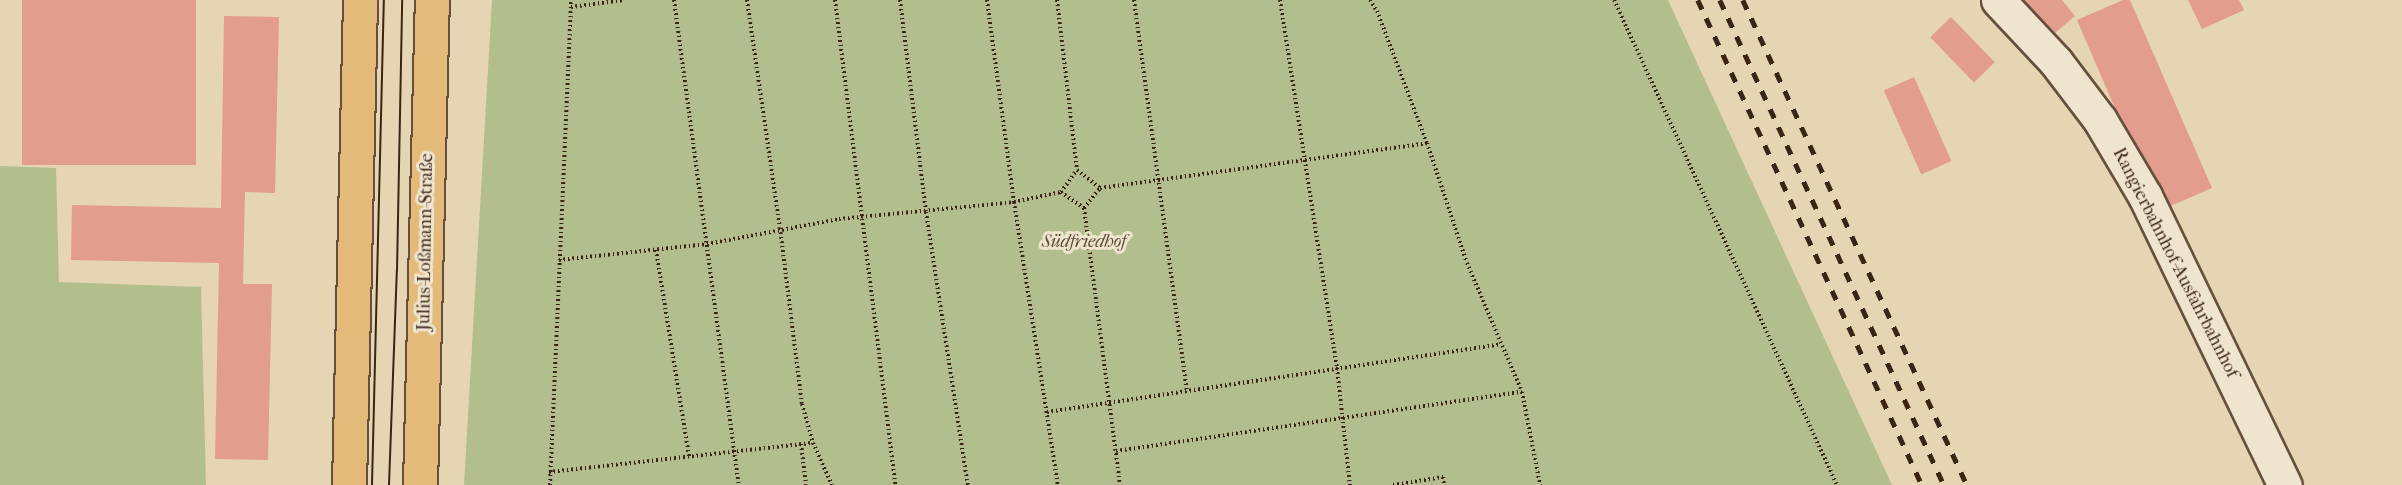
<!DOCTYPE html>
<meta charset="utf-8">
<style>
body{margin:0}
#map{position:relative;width:2402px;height:485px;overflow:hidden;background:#e6d5b3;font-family:"IM FELL French Canon",serif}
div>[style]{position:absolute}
.green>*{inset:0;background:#b3be8e}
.building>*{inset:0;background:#e29d8c;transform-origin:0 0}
.path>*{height:4px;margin-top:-2px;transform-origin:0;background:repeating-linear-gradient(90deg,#3b2316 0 1.5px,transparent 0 4.5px)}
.roads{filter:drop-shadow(2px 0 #66503d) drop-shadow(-2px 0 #66503d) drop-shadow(0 2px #66503d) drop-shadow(0 -2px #66503d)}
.minor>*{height:33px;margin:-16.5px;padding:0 16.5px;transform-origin:16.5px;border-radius:16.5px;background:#efe4ce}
.major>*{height:33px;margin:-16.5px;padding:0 16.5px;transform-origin:16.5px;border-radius:16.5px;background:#e3ba7a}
.tram>*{height:1.5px;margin:-0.75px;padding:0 0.75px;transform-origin:0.75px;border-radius:0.75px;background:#3b2316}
.rail>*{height:4.5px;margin-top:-2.25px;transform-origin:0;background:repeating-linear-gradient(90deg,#3b2316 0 10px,transparent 0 20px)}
span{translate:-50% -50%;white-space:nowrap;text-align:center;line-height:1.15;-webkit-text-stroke:6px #efe4ce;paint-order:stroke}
.street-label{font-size:18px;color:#3b2316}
.park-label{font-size:18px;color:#594a34;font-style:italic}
</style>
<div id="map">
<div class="green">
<i style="clip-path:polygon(492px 0,1668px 0,1892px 485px,464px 485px)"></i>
<i style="clip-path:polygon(0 166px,56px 168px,59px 282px,201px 287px,206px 485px,0 485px)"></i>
</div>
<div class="building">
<i style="left:22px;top:0;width:174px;height:165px"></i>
<i style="clip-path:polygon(2024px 0,2062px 0,2075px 16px,2055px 33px)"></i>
<i style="clip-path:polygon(2123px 0,2130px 0,2212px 188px,2159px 211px,2077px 20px)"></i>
<i style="clip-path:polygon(2188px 0,2239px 0,2244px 10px,2202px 29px)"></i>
<i style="clip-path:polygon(224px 16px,279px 17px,275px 193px,245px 192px,243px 284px,272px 284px,268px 460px,215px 459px,219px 263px,71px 260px,72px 205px,221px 208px)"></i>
<i style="left:1951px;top:17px;width:63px;height:29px;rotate:46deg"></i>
<i style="left:1914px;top:77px;width:92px;height:33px;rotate:66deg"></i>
</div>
<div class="path">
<i style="left:674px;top:0;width:489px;rotate:82.4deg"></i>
<i style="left:747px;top:0;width:230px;rotate:81.8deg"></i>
<i style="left:780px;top:228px;width:177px;rotate:82.9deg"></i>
<i style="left:802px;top:404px;width:41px;rotate:74.2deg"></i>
<i style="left:813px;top:443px;width:46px;rotate:65.7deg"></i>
<i style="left:835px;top:0;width:489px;rotate:82.9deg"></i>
<i style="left:900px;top:0;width:214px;rotate:83deg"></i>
<i style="left:926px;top:212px;width:276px;rotate:81.3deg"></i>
<i style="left:987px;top:0;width:204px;rotate:82.4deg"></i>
<i style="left:1014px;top:202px;width:286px;rotate:81.2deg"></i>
<i style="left:1057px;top:0;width:171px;rotate:83.3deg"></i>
<i style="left:1134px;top:0;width:395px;rotate:82.3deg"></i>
<i style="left:1280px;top:0;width:372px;rotate:81.2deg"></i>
<i style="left:1337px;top:368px;width:118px;rotate:83.7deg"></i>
<i style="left:1370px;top:0;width:13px;rotate:58deg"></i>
<i style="left:1377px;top:11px;width:141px;rotate:69.3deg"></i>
<i style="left:1427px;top:143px;width:126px;rotate:71.6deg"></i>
<i style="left:1467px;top:263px;width:140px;rotate:66.9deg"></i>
<i style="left:1522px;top:392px;width:95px;rotate:79deg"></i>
<i style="left:1614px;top:0;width:534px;rotate:65.31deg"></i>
<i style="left:571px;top:7px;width:53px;rotate:-7.5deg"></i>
<i style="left:1061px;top:192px;width:27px;rotate:-54deg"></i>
<i style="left:1077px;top:170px;width:29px;rotate:38deg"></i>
<i style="left:1100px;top:188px;width:330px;rotate:-7.8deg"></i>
<i style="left:1084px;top:208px;width:279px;rotate:82.6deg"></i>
<i style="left:656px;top:250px;width:209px;rotate:80.9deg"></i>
<i style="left:559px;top:260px;width:149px;rotate:-6.2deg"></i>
<i style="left:707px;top:244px;width:134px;rotate:-10.7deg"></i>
<i style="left:839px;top:219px;width:176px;rotate:-5.5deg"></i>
<i style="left:1014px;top:202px;width:48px;rotate:-12deg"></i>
<i style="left:1061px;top:192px;width:28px;rotate:35deg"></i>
<i style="left:1084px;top:208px;width:26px;rotate:-51deg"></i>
<i style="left:1047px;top:412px;width:459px;rotate:-8.5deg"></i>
<i style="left:801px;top:444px;width:41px;rotate:83deg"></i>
<i style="left:1116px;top:451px;width:410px;rotate:-8.3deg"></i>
<i style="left:549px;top:472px;width:266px;rotate:-6.3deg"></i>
<i style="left:550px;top:485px;width:485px;rotate:-87.5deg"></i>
<i style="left:1393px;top:485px;width:51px;rotate:-9.1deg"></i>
<i style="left:1443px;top:477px;width:8px;rotate:83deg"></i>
</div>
<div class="roads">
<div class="minor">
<i style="left:1998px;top:0;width:85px;rotate:46.9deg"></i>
<i style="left:2056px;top:62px;width:73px;rotate:52.8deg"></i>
<i style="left:2100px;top:120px;width:88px;rotate:59.4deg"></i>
<i style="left:2145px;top:196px;width:321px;rotate:64.2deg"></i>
</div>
<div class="major">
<i style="left:349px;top:485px;width:485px;rotate:-88.7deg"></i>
<i style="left:420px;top:485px;width:485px;rotate:-88.6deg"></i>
</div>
</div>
<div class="tram">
<i style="left:372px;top:485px;width:485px;rotate:-88.6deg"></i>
<i style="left:389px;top:485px;width:214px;rotate:-87.9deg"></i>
<i style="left:397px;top:271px;width:271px;rotate:-88.9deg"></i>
</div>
<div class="rail">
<i style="left:1698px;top:0;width:534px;rotate:65.21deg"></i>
<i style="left:1720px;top:0;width:534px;rotate:65.21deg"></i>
<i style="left:1743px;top:0;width:534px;rotate:65.21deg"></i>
</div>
<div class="street-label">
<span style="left:426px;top:242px;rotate:-89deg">Julius-Loßmann-Straße</span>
<span style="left:2175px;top:263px;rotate:63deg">Rangierbahnhof-Ausfahrbahnhof</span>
</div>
<div class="park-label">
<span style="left:1084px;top:242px">Südfriedhof</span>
</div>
</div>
